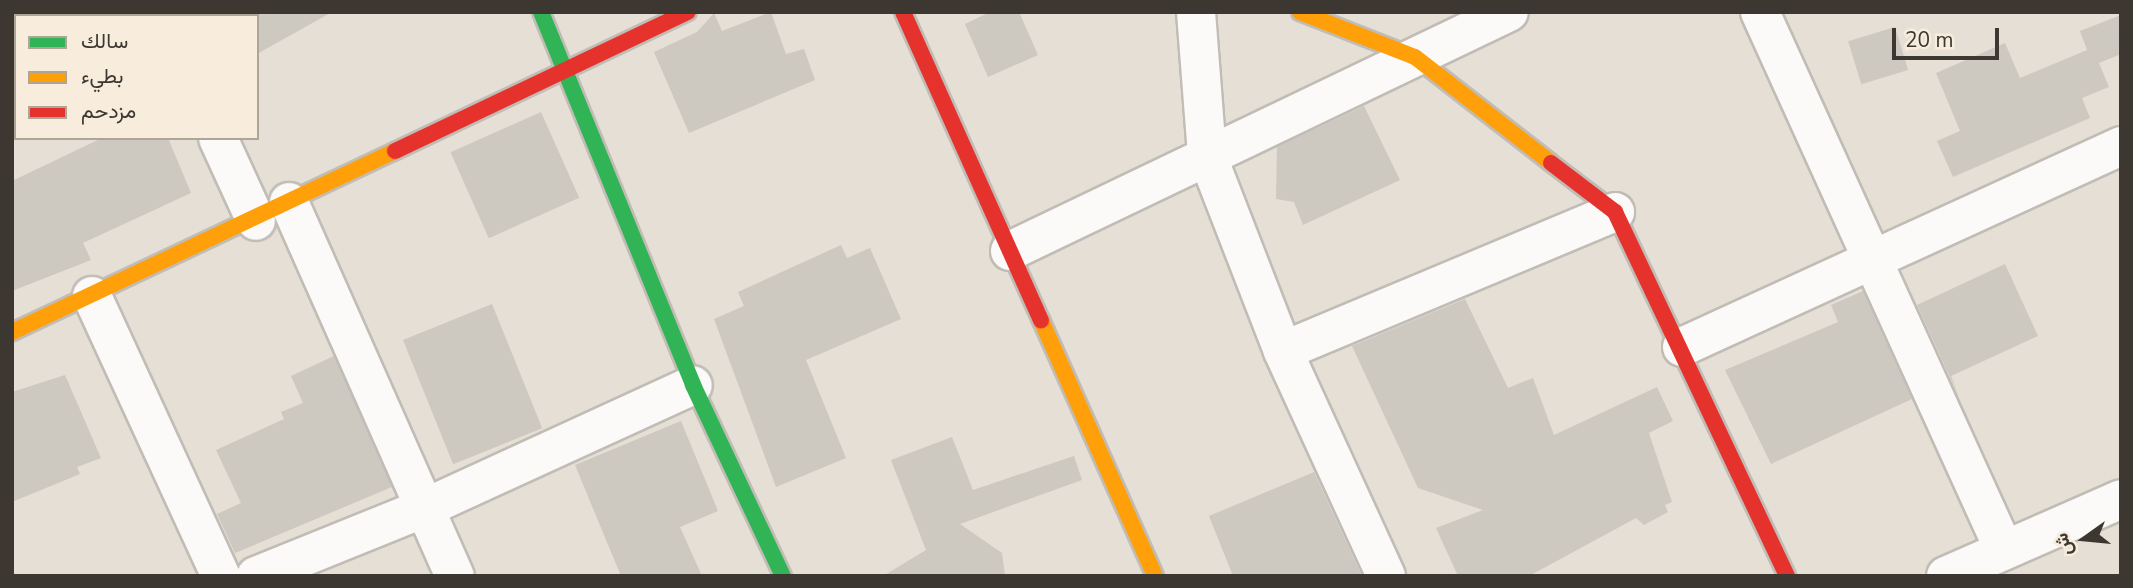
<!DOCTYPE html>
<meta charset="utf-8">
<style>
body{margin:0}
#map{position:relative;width:2133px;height:588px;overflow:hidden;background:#e5dfd5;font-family:"Nunito Sans",Vazirmatn,sans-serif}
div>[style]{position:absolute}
.building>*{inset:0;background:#cdc8c0;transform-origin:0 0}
.roads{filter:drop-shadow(2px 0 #c1bcb5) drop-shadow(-2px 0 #c1bcb5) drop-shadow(0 2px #c1bcb5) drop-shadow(0 -2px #c1bcb5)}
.street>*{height:38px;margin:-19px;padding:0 19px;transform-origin:19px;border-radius:19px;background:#fbfaf9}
.fast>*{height:16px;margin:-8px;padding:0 8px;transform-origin:8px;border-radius:8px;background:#30b455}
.slow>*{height:16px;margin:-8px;padding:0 8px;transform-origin:8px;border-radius:8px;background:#ff9f0a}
.jam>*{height:16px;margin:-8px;padding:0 8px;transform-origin:8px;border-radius:8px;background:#e5322d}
span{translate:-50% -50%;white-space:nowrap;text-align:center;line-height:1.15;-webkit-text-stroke:5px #f8eddc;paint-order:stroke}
.frame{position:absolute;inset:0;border:14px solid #3c3831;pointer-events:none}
.legend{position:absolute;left:14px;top:14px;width:245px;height:126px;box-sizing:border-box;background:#f8eddc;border:2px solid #ada598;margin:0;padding:9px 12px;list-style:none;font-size:21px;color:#3c3831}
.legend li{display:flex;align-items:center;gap:14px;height:35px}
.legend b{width:35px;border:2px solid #ada598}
.north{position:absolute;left:2049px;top:504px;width:70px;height:70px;-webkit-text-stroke:5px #f8eddc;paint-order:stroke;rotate:255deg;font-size:19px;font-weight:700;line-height:28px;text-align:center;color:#3c3831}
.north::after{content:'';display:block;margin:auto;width:24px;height:32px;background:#3c3831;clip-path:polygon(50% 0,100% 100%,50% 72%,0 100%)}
.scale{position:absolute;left:1892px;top:28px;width:107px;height:32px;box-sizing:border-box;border:4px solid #3c3831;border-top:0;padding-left:9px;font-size:21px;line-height:24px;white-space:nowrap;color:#3c3831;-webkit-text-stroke:5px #f8eddc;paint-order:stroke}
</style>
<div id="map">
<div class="building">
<i style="clip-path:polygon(257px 12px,332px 12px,257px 54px)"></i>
<i style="clip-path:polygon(771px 12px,786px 54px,804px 49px,815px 80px,689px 133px,654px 52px,697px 32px,714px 13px,722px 31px)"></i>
<i style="clip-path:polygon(990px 12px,1019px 12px,1038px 55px,988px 77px,965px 24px)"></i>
<i style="clip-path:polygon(2121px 15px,2121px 54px,2099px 63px,2109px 87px,2082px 98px,2090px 118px,1953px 177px,1937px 141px,1960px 131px,1936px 73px,2005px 43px,2020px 78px,2087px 50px,2080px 31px)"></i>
<i style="left:1895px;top:27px;width:45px;height:49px;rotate:73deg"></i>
<i style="clip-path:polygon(1364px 106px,1400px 180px,1303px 225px,1294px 202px,1276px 199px,1277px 147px)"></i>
<i style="left:541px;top:112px;width:94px;height:99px;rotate:66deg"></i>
<i style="clip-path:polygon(102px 138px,168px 138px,191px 193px,83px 243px,91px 260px,12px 291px,12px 181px)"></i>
<i style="clip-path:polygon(841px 245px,847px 258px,870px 248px,901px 319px,806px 360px,846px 458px,776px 487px,714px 319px,744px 306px,738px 292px)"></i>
<i style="clip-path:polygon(2005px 264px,2038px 336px,1951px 376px,1959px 397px,1917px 305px)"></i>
<i style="clip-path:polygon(1863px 291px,1912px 399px,1771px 464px,1725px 370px,1838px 322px,1831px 305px)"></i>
<i style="clip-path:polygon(1465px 299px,1508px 388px,1533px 378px,1554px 435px,1657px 387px,1673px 421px,1649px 433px,1672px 502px,1665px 505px,1668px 512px,1644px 525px,1636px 518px,1529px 576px,1458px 576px,1436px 528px,1483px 510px,1418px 488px,1352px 346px)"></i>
<i style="left:492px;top:304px;width:134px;height:96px;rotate:68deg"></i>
<i style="clip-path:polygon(334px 356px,392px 487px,235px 553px,217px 514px,241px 503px,216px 450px,284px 419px,281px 412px,303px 403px,291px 376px)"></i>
<i style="clip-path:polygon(65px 375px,101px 458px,77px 467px,80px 474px,12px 502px,12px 392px)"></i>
<i style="clip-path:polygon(681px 421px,718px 511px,680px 527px,702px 576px,621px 576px,575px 465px)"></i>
<i style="clip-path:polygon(952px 437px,973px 490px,1074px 456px,1082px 480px,960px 524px,1002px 553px,1005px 576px,883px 576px,926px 550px,891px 460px)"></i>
<i style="clip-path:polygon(1314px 472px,1362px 576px,1233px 576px,1209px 516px)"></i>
</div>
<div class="roads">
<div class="street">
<i style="left:160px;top:12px;width:4px;rotate:63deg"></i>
<i style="left:1196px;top:12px;width:143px;rotate:85.6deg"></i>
<i style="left:1207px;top:155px;width:210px;rotate:68.8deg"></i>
<i style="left:1283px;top:351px;width:247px;rotate:65.4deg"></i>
<i style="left:1760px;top:12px;width:591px;rotate:65.6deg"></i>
<i style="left:218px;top:138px;width:91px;rotate:65.4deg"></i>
<i style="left:289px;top:202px;width:409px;rotate:66.1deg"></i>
<i style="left:1010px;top:251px;width:553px;rotate:-25.59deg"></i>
<i style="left:92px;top:296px;width:308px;rotate:65.3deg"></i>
<i style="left:1682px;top:347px;width:483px;rotate:-24.6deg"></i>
<i style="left:1283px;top:351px;width:360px;rotate:-22.7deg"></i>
<i style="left:256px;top:576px;width:187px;rotate:-22deg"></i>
<i style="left:429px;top:506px;width:290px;rotate:-24.6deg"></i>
<i style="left:1946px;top:576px;width:191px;rotate:-23.7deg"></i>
</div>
<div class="fast">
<i style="left:541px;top:12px;width:403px;rotate:67.8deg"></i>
<i style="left:693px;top:385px;width:211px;rotate:64.8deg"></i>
</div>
<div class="slow">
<i style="left:1300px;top:12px;width:123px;rotate:21.4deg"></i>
<i style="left:1415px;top:57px;width:172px;rotate:37.9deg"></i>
<i style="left:1041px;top:320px;width:280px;rotate:66deg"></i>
<i style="left:12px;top:332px;width:424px;rotate:-25.3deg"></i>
</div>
<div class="jam">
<i style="left:903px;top:12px;width:338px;rotate:65.9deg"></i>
<i style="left:395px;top:151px;width:324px;rotate:-25.4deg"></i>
<i style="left:1551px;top:163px;width:81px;rotate:37.4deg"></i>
<i style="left:1615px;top:212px;width:403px;rotate:64.7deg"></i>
</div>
</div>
<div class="frame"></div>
<ul class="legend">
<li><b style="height:9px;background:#30b455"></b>سالك</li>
<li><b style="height:9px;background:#ff9f0a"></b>بطيء</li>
<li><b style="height:9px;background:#e5322d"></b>مزدحم</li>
</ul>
<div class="north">ش</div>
<div class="scale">20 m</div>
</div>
